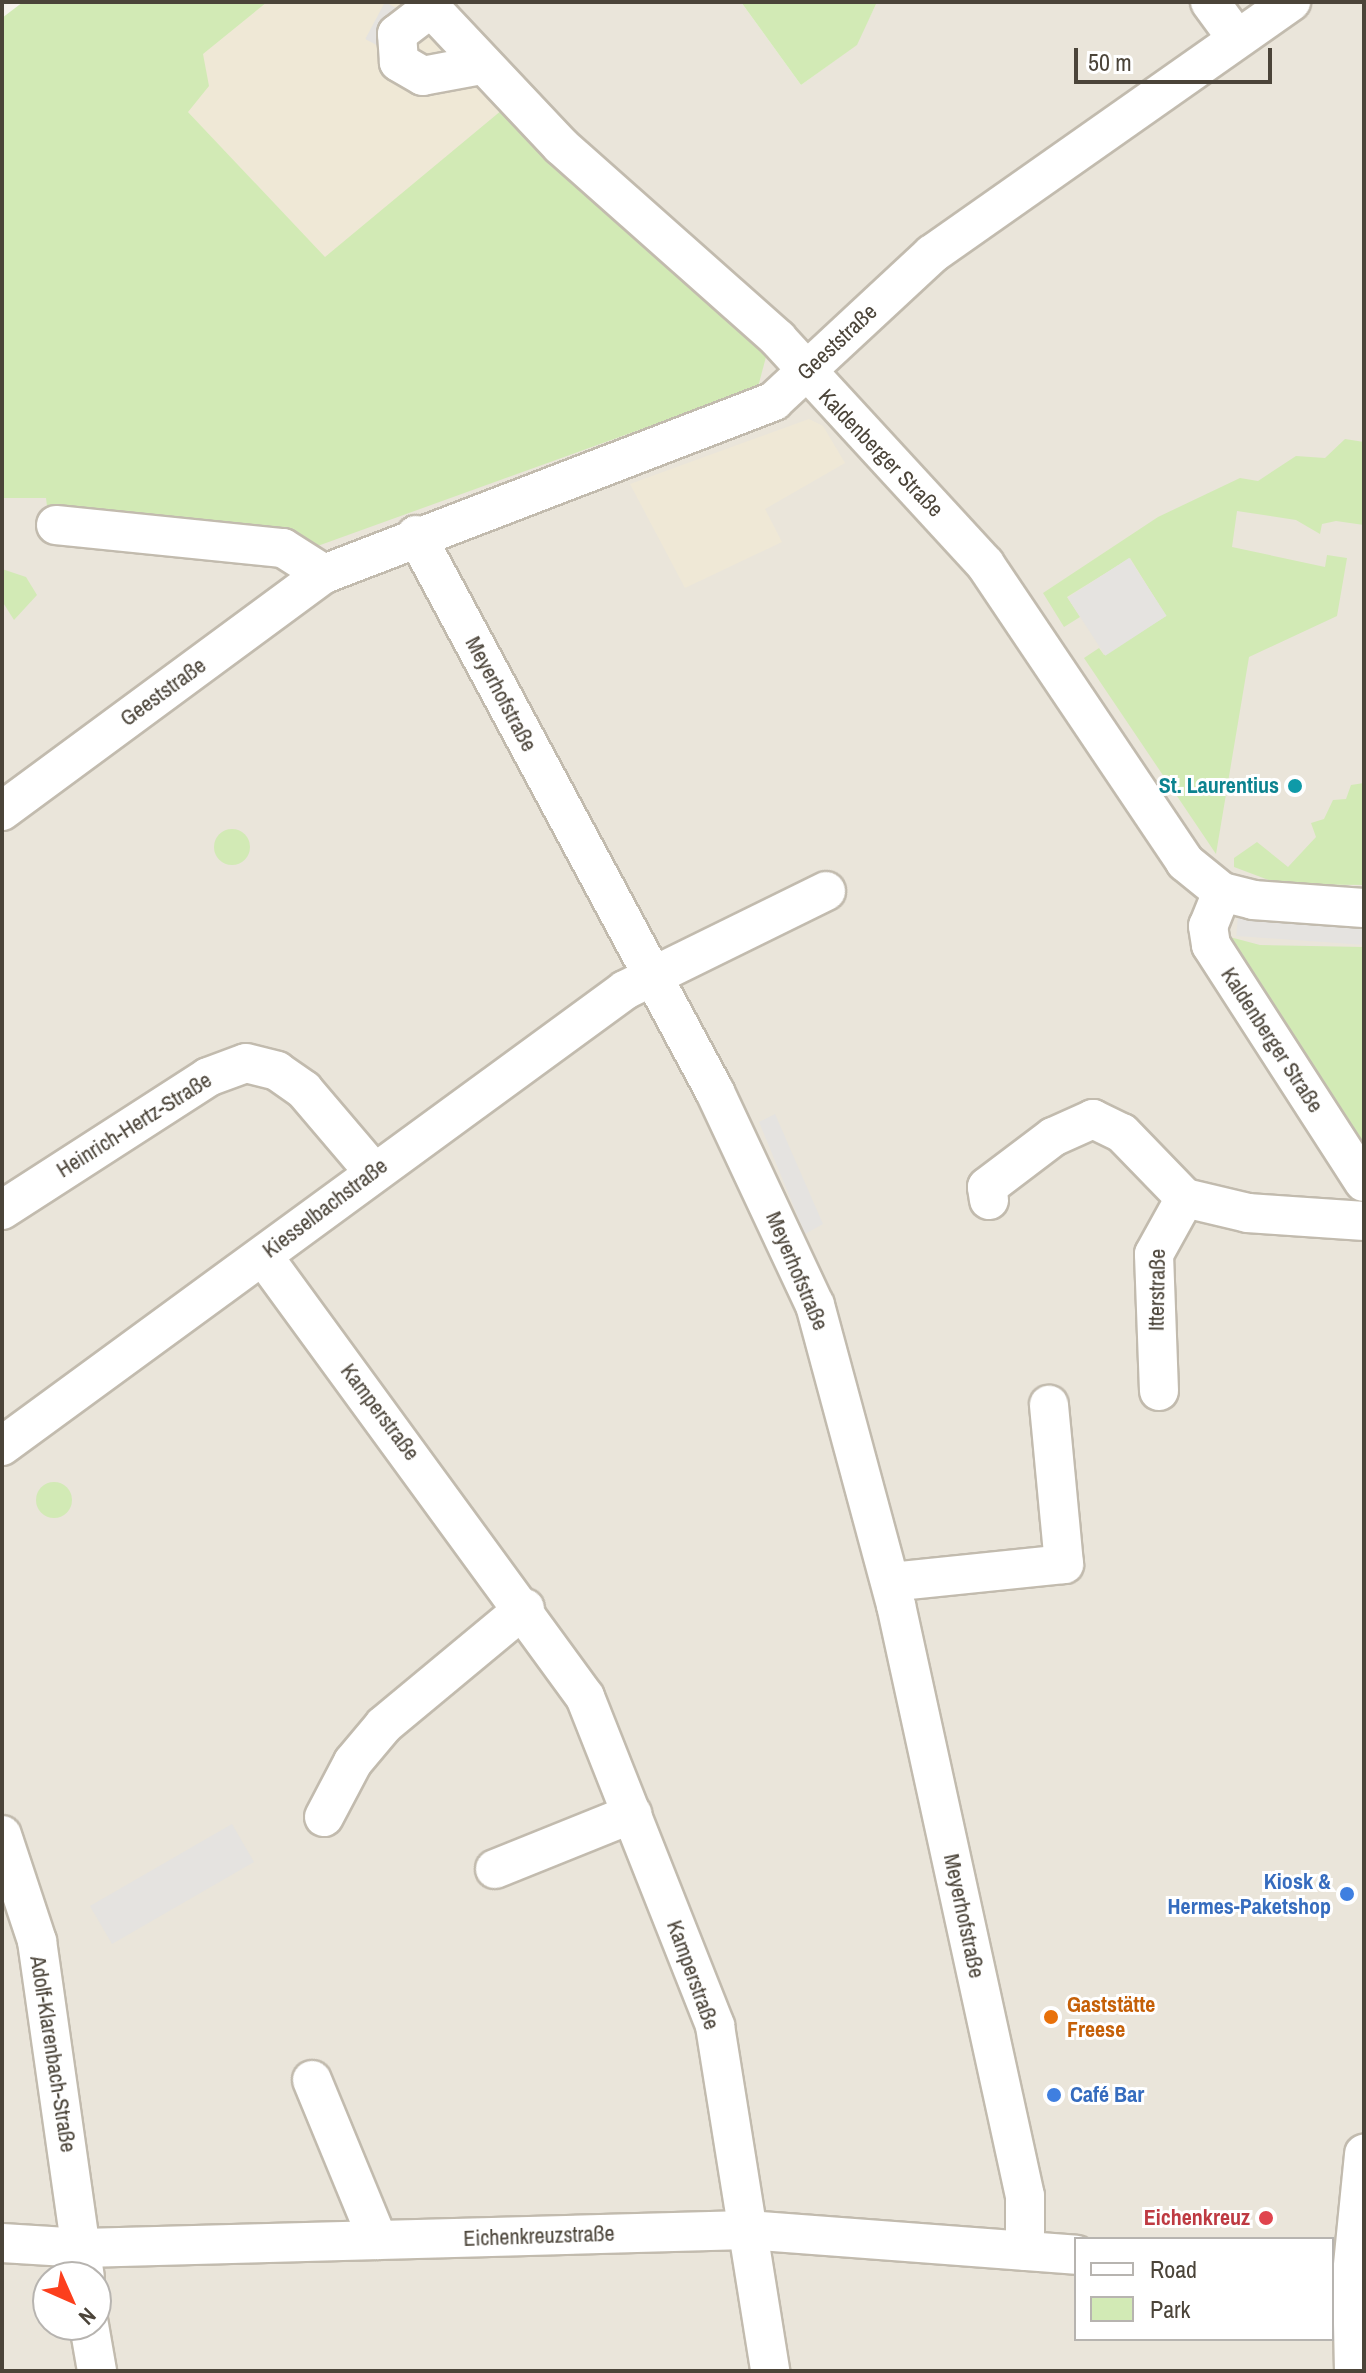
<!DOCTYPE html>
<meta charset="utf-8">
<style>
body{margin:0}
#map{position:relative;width:1366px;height:2373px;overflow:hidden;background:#f6f3ec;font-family:"Archivo Narrow",sans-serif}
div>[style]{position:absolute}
.residential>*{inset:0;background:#eae5da}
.education>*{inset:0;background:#efe8d6}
.green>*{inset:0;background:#d2eab5}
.round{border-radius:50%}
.parking>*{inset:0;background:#e5e3e0;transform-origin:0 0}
.roads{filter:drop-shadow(2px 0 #c2bbae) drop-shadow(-2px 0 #c2bbae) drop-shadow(0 2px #c2bbae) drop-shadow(0 -2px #c2bbae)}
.minor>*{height:38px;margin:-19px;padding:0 19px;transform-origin:19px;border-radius:19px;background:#fff}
.dots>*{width:22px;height:22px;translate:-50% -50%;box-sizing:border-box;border:4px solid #fff;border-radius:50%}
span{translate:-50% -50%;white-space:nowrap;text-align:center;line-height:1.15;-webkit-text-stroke:6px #fff;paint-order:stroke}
.street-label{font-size:22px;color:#4b4439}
.culture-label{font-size:22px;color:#0d838f;font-weight:700}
.right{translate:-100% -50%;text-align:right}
.shop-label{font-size:22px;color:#366cbe;font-weight:700}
.left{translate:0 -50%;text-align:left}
.food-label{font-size:22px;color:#c56008;font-weight:700}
.health-label{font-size:22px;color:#be3a42;font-weight:700}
.frame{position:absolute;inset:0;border:4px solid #4b4439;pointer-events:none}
.legend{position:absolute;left:1074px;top:2237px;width:260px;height:104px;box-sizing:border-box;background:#fff;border:2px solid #b7b4b0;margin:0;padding:10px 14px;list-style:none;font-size:24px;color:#4b4439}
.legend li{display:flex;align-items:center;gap:16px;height:40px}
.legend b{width:40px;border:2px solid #b7b4b0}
.north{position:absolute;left:32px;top:2261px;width:80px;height:80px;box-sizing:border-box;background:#fff;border:2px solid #b7b4b0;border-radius:50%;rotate:135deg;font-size:22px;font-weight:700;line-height:32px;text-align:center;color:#4b4439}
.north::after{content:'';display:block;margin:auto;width:28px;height:36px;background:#fc3f1d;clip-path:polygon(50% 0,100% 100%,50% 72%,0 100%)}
.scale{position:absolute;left:1074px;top:48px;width:198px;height:36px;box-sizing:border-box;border:4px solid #4b4439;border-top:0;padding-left:10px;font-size:24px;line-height:28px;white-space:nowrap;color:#4b4439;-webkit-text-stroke:6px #fff;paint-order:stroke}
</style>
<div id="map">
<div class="residential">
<i style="clip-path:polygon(evenodd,405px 2px,741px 2px,801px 85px,856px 45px,877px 2px,1364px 2px,1364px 2371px,2px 2371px,2px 498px,28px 495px,99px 446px,502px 109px,405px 2px,1076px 2239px,1332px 2239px,1332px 2339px,1076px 2339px,1076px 2239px,405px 2px,48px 2277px,96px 2277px,96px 2325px,48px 2325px,48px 2277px)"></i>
</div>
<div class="education">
<i style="clip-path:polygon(203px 2px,405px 2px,502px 110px,325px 258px,136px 57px)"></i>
<i style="clip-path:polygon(809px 419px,823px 426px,845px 463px,765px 509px,782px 542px,685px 588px,630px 484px)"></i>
</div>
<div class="green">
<i style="clip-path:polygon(23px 2px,267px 2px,203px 54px,209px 86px,188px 112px,325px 257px,502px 110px,767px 353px,758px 387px,312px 548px,48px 514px,46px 498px,2px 498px,2px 18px)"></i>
<i style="clip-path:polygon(741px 2px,877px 2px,857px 45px,801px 85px)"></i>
<i style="clip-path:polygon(1345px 439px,1364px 442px,1364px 525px,1336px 521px,1322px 524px,1320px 534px,1296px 520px,1237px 511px,1232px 547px,1325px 567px,1327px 555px,1347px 558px,1337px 616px,1249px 657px,1216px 854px,1084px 658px,1099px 648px,1104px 655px,1166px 616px,1130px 558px,1067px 597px,1080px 617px,1064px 627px,1043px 593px,1158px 517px,1240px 478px,1258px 481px,1296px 456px,1325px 458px)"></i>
<i style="clip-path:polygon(2px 569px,26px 577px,37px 595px,14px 620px,2px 601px)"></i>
<i style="clip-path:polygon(1364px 783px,1364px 885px,1279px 884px,1234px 867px,1234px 858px,1257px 842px,1288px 867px,1316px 837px,1311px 823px,1324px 819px,1333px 800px,1346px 799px,1351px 785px)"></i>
<i class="round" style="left:214px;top:829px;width:36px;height:36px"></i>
<i style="clip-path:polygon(1226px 936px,1260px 945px,1364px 947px,1363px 1153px)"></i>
<i class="round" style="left:36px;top:1482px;width:36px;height:36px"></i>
</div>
<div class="parking">
<i style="left:385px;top:2px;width:19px;height:42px;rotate:28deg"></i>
<i style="left:1129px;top:558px;width:69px;height:73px;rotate:57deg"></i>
<i style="left:1238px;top:912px;width:126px;height:24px;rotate:4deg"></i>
<i style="clip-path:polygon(775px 1114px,823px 1224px,805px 1234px,759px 1122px)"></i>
<i style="left:232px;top:1824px;width:44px;height:164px;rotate:60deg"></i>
</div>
<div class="roads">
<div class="minor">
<i style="left:1210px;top:2px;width:42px;rotate:53.7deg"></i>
<i style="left:481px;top:65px;width:59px;rotate:169.3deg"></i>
<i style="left:423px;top:76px;width:28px;rotate:-150deg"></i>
<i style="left:399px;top:62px;width:28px;rotate:-94deg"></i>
<i style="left:397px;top:34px;width:43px;rotate:-37.4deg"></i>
<i style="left:431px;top:8px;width:190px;rotate:46.7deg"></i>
<i style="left:561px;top:146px;width:290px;rotate:41.6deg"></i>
<i style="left:778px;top:339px;width:306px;rotate:47.4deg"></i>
<i style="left:985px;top:564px;width:359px;rotate:56.1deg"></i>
<i style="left:1185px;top:862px;width:48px;rotate:39deg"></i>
<i style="left:1222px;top:892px;width:32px;rotate:14deg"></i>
<i style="left:1253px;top:900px;width:111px;rotate:4.1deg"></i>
<i style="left:56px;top:525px;width:228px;rotate:5.8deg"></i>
<i style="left:283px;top:548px;width:49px;rotate:32.4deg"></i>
<i style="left:416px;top:535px;width:632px;rotate:61.77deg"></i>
<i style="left:715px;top:1092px;width:235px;rotate:64.9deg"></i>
<i style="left:815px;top:1305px;width:311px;rotate:74.9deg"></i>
<i style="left:896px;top:1605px;width:605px;rotate:77.69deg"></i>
<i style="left:1025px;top:2196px;width:55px;rotate:90deg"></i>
<i style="left:2px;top:811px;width:400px;rotate:-36.4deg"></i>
<i style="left:324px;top:574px;width:482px;rotate:-21deg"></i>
<i style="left:774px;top:401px;width:216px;rotate:-42.9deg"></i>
<i style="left:932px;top:254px;width:439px;rotate:-35.1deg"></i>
<i style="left:1222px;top:892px;width:37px;rotate:112deg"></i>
<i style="left:1208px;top:926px;width:19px;rotate:81deg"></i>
<i style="left:1211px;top:945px;width:282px;rotate:57.2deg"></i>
<i style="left:989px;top:1200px;width:13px;rotate:-99deg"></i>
<i style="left:987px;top:1187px;width:83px;rotate:-37.1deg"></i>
<i style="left:1053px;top:1137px;width:44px;rotate:-24.2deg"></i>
<i style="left:1093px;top:1119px;width:32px;rotate:26deg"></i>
<i style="left:1122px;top:1133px;width:91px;rotate:45.9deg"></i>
<i style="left:1185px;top:1198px;width:65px;rotate:13.4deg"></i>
<i style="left:1248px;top:1213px;width:116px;rotate:3.9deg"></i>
<i style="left:2px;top:1210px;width:245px;rotate:-32.8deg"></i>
<i style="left:208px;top:1077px;width:40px;rotate:-20.2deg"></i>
<i style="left:246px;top:1063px;width:32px;rotate:14deg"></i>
<i style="left:277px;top:1071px;width:33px;rotate:35deg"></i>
<i style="left:304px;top:1090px;width:106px;rotate:49.6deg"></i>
<i style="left:263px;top:1256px;width:546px;rotate:53.86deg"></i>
<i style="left:585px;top:1697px;width:354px;rotate:68.4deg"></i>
<i style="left:715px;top:2026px;width:349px;rotate:80.9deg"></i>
<i style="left:1159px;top:1391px;width:137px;rotate:-92.1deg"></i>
<i style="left:1154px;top:1254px;width:64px;rotate:-61deg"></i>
<i style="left:2px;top:1446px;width:772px;rotate:-36.2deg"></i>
<i style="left:625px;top:990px;width:224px;rotate:-26.2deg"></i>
<i style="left:891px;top:1582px;width:174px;rotate:-5.9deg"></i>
<i style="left:1064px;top:1564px;width:160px;rotate:-95.4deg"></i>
<i style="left:324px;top:1817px;width:62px;rotate:-62.2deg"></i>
<i style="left:353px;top:1762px;width:48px;rotate:-50deg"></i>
<i style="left:384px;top:1725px;width:183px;rotate:-39.7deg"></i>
<i style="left:2px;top:1835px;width:112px;rotate:71.7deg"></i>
<i style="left:37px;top:1941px;width:339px;rotate:81.9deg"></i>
<i style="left:495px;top:1869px;width:148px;rotate:-21.9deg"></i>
<i style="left:312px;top:2080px;width:173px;rotate:67.6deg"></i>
<i style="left:2px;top:2243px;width:81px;rotate:3.5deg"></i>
<i style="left:83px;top:2248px;width:664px;rotate:-1.55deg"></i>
<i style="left:747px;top:2230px;width:330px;rotate:4.3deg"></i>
<i style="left:89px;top:2325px;width:47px;rotate:80.1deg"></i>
<i style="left:1354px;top:2371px;width:96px;rotate:-91.2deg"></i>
<i style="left:1352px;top:2275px;width:122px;rotate:-84.3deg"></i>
</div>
</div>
<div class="dots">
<i style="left:1295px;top:786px;background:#0f9aa8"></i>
<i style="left:1347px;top:1894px;background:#3f7fe0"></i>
<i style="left:1051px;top:2017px;background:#e8710a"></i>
<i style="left:1054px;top:2095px;background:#3f7fe0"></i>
<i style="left:1266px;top:2218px;background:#e0444e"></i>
</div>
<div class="street-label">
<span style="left:837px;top:342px;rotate:-43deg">Geeststraße</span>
<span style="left:881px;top:453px;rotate:46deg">Kaldenberger Straße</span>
<span style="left:163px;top:692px;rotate:-36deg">Geeststraße</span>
<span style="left:501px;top:694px;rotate:62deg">Meyerhofstraße</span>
<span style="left:1272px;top:1040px;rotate:57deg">Kaldenberger Straße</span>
<span style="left:134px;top:1125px;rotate:-32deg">Heinrich-Hertz-Straße</span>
<span style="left:325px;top:1208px;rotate:-37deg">Kiesselbachstraße</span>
<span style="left:797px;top:1271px;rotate:67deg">Meyerhofstraße</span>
<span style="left:1157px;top:1290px;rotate:-89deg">Itterstraße</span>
<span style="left:380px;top:1412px;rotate:53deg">Kamperstraße</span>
<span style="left:964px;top:1916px;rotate:78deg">Meyerhofstraße</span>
<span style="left:693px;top:1975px;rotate:70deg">Kamperstraße</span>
<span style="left:53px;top:2054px;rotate:81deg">Adolf-Klarenbach-Straße</span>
<span style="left:539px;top:2236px;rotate:-2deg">Eichenkreuzstraße</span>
</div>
<div class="culture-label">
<span class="right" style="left:1279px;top:786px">St. Laurentius</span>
</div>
<div class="shop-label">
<span class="right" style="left:1331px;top:1894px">Kiosk &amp;<br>Hermes-Paketshop</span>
<span class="left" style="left:1070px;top:2095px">Café Bar</span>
</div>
<div class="food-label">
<span class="left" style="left:1067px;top:2017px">Gaststätte<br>Freese</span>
</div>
<div class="health-label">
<span class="right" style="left:1250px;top:2218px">Eichenkreuz</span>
</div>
<div class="frame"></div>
<ul class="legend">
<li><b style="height:10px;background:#fff"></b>Road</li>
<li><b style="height:22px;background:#d2eab5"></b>Park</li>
</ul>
<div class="north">N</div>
<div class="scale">50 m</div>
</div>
